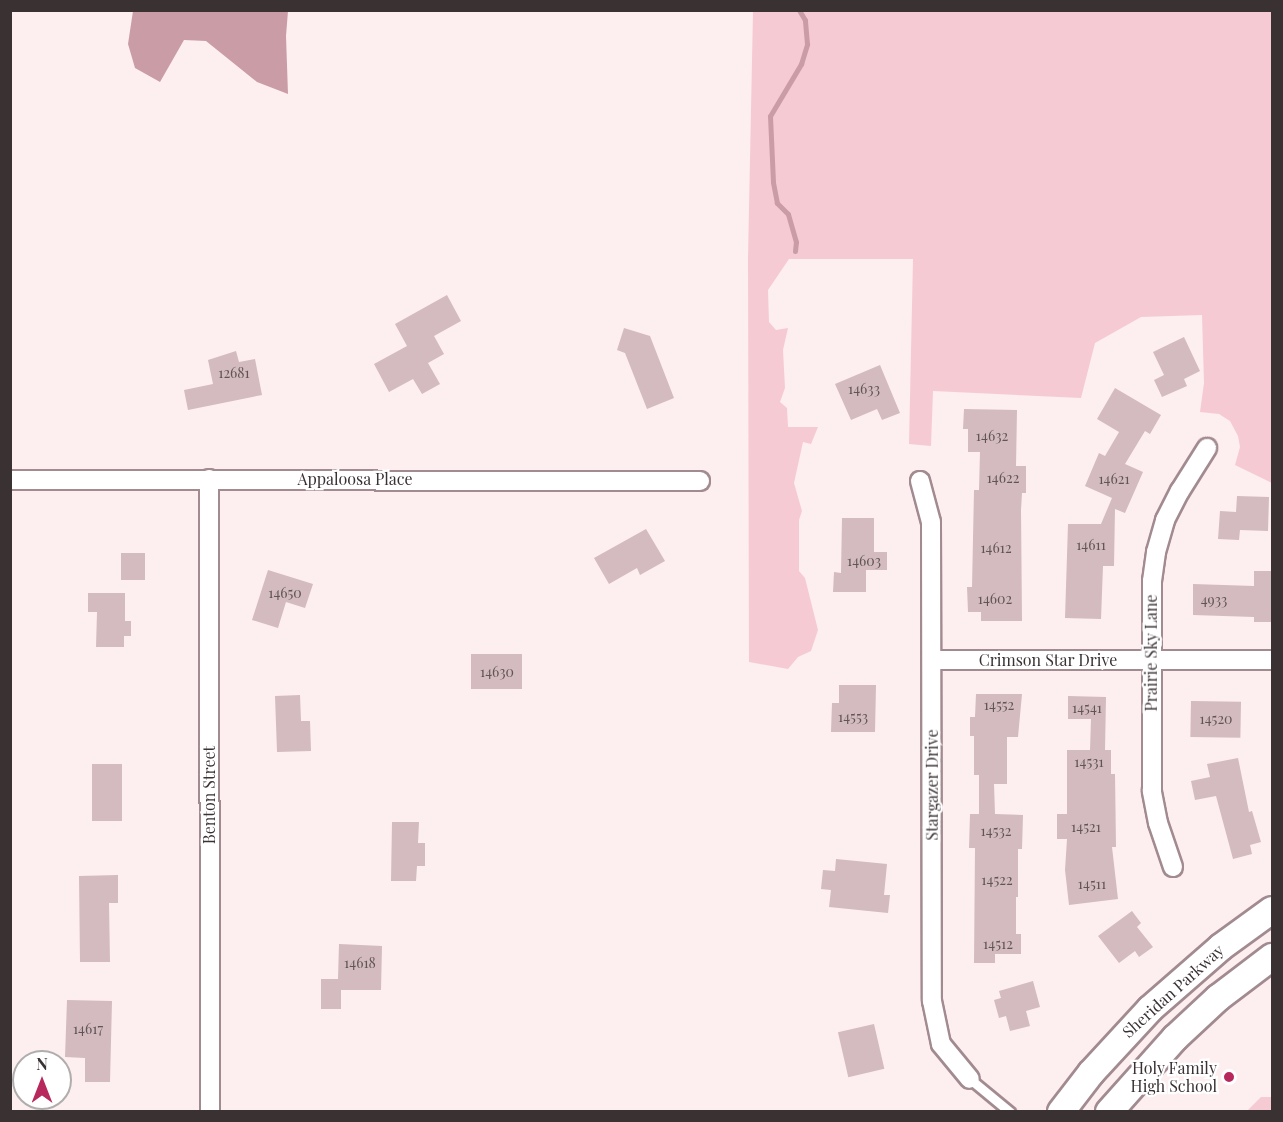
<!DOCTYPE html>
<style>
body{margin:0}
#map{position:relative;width:1283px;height:1122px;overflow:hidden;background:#fdeef0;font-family:"Playfair Display",serif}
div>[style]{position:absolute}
.green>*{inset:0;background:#f6cad3}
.water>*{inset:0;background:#ca9da6}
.stream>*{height:5px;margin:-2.5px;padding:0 2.5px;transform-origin:2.5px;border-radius:2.5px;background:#ca9da6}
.building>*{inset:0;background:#d3bbbf;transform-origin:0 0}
.roads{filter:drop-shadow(2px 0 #a28b90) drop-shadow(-2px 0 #a28b90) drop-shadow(0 2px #a28b90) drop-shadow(0 -2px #a28b90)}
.lane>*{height:9px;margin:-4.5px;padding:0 4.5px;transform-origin:4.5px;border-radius:4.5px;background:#fff}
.street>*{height:18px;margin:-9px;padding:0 9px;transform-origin:9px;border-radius:9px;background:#fff}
.secondary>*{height:26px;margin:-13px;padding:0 13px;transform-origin:13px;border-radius:13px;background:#fff}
.dots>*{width:16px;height:16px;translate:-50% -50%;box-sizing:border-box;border:3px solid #fff;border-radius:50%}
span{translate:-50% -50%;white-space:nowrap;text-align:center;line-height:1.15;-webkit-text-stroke:4.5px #fff;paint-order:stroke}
.number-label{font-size:14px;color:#605456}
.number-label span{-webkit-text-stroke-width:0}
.street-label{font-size:16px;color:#3a3133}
.poi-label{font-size:16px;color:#3a3133}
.right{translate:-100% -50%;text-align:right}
.frame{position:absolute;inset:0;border:12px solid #3a3133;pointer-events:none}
.north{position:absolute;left:12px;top:1050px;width:60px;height:60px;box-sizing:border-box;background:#fff;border:2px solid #b0adad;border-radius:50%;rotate:0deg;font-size:16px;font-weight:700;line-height:24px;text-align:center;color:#3a3133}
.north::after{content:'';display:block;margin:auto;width:21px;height:27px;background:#b7295c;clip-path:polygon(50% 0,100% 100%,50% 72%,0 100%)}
</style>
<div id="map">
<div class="green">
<i style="clip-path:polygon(753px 11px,1272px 11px,1272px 483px,1235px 465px,1240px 447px,1238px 436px,1230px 421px,1219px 414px,1200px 412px,1204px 383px,1202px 315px,1141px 317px,1095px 343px,1081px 398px,933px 391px,931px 446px,909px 444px,913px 259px,789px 259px,768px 290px,769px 322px,776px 330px,788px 328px,783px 350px,785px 388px,780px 402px,787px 408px,788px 427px,818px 427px,811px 444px,803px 442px,794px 483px,802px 511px,799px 520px,799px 571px,805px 578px,818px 630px,811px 651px,798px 657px,788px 669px,749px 662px,748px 259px)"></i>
<i style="clip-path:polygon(1261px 1097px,1272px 1097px,1272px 1111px,1247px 1111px)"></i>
</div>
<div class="water">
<i style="clip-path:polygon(133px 11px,288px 11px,286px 36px,288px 94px,257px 82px,206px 41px,184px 40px,160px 82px,135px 68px,128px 44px)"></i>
</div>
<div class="stream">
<i style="left:795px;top:251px;width:9px;rotate:-84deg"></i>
<i style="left:796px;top:242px;width:29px;rotate:-106deg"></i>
<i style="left:788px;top:214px;width:16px;rotate:-135deg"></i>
<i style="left:777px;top:203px;width:21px;rotate:-101deg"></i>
<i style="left:773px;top:182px;width:66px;rotate:-92.6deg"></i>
<i style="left:770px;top:116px;width:61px;rotate:-59.2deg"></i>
<i style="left:801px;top:64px;width:21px;rotate:-73deg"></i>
<i style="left:807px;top:44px;width:24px;rotate:-95deg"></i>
<i style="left:805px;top:20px;width:12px;rotate:-121deg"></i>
</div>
<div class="building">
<i style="clip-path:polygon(447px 295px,461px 321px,434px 336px,444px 354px,428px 363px,440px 384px,422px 394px,413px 379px,389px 392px,374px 364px,407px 346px,395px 324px)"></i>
<i style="clip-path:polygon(624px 328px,650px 336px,674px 398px,647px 409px,625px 353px,617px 350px)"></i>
<i style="clip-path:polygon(1184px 337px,1200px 371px,1184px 379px,1187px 386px,1162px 397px,1154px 380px,1164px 375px,1153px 352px)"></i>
<i style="clip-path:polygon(236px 351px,239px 362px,255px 359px,262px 395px,188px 410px,184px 390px,213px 384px,208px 360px)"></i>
<i style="clip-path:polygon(880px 365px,900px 413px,882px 420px,877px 409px,851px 420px,835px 384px)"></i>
<i style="clip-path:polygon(1115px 388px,1161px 415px,1150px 434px,1145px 431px,1125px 464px,1143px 472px,1125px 513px,1115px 509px,1114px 566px,1103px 566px,1101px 619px,1065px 618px,1068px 524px,1101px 524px,1112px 498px,1085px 486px,1099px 453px,1105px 456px,1119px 432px,1097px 419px)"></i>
<i style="clip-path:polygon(964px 409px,1017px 410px,1016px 466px,1026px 466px,1026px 493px,1022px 493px,1021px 510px,1022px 621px,981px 621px,981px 612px,968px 612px,967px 587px,972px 587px,974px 490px,979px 490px,980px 452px,968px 452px,968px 429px,963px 429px)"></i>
<i style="clip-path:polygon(1237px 496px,1269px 497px,1268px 531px,1240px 530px,1239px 540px,1218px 539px,1220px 511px,1236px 512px)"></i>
<i style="clip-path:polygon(842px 518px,874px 518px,874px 552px,887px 552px,887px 570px,866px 570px,866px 592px,833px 592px,834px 572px,841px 573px)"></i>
<i style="clip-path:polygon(646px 529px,665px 561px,640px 575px,637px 568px,609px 584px,594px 558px)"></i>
<i style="left:121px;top:553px;width:24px;height:27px"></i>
<i style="clip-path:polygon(268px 570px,313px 584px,305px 608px,286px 602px,278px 628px,252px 620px)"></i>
<i style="clip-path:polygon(1254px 571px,1272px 571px,1272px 622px,1254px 622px,1254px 617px,1193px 615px,1193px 584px,1254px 586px)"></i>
<i style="clip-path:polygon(88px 593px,125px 593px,125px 621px,131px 621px,131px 636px,124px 636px,124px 647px,96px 647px,97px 612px,88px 612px)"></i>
<i style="left:522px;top:654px;width:35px;height:51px;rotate:90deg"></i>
<i style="clip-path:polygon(839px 685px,876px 685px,875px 732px,831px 732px,832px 703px,839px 703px)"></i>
<i style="clip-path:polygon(976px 694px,1022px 694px,1018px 737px,1007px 737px,1007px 784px,994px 784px,995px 814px,1023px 815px,1022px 849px,1018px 849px,1018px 897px,1016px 897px,1016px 934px,1021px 934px,1021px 954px,995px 954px,995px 963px,974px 963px,975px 848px,969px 848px,970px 814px,979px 814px,979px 775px,974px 775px,974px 736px,970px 736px,970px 717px,975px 717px)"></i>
<i style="clip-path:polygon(300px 695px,301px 721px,310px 721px,311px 751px,277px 752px,275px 696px)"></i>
<i style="clip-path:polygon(1068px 696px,1106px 697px,1105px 750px,1111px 750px,1111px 774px,1115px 774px,1116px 847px,1112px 847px,1118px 899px,1069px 905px,1065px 870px,1067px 839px,1057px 839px,1057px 814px,1067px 814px,1067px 750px,1090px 750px,1091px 719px,1068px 719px)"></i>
<i style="left:1191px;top:701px;width:50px;height:36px;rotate:1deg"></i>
<i style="clip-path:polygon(1238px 758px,1249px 812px,1252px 811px,1261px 842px,1250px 845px,1252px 854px,1233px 859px,1216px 796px,1195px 800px,1191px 781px,1210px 777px,1207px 764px)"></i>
<i style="left:92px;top:764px;width:30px;height:57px"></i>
<i style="clip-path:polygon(392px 822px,419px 822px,418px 843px,425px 843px,425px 866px,417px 866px,416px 881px,391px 881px)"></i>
<i style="clip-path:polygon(836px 859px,887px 864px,884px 895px,890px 895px,888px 913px,829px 907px,831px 890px,821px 889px,823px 870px,835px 871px)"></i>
<i style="clip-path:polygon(118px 875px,118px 903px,109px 903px,110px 962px,80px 962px,79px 876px)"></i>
<i style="clip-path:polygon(1132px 911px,1141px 923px,1137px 927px,1153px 947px,1139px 957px,1135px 951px,1119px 963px,1098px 936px)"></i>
<i style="clip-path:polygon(339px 944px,382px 946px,381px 990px,341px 990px,341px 1009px,321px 1009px,321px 979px,338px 979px)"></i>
<i style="clip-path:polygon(1033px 981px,1040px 1007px,1026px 1011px,1030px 1026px,1010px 1031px,1006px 1016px,999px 1018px,994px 1000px,1001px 998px,999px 991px)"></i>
<i style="clip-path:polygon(67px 1000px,112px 1001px,110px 1082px,85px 1082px,85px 1058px,65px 1057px)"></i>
<i style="left:874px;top:1024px;width:46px;height:37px;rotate:77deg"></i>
</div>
<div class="roads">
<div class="lane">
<i style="left:970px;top:1079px;width:52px;rotate:39.5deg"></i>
</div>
<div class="street">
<i style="left:209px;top:479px;width:633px;rotate:89.91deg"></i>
<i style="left:10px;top:480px;width:690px;rotate:0.08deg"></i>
<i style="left:920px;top:481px;width:42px;rotate:75deg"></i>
<i style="left:931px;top:522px;width:479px;rotate:89.9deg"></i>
<i style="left:932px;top:1001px;width:44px;rotate:78.2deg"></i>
<i style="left:941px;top:1044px;width:45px;rotate:50.4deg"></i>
<i style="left:932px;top:660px;width:340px"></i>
<i style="left:1173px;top:867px;width:46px;rotate:-108.8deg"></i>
<i style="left:1158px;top:823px;width:33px;rotate:-101deg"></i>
<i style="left:1152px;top:791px;width:210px;rotate:-90deg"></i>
<i style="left:1152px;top:581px;width:29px;rotate:-82deg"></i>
<i style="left:1156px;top:552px;width:33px;rotate:-74deg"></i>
<i style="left:1165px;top:520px;width:33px;rotate:-63deg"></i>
<i style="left:1180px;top:491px;width:51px;rotate:-57.9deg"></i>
</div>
<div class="secondary">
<i style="left:1061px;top:1112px;width:49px;rotate:-52.4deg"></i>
<i style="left:1091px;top:1073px;width:87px;rotate:-47.3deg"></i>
<i style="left:1150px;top:1009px;width:94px;rotate:-41.1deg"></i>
<i style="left:1221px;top:947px;width:63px;rotate:-36deg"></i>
<i style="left:1109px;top:1112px;width:99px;rotate:-48.3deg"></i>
<i style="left:1175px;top:1038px;width:59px;rotate:-42.9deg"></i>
<i style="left:1218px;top:998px;width:68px;rotate:-37.2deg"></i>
</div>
</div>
<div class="dots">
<i style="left:1229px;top:1077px;background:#b7295c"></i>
</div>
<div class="number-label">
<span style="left:234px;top:373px">12681</span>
<span style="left:864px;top:389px">14633</span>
<span style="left:992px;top:436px">14632</span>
<span style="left:1003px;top:478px">14622</span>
<span style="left:1114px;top:479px">14621</span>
<span style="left:1091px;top:545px">14611</span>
<span style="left:996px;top:548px">14612</span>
<span style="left:864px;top:561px">14603</span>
<span style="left:285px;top:593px">14650</span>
<span style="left:995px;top:599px">14602</span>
<span style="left:1214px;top:600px">4933</span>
<span style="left:497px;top:672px">14630</span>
<span style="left:999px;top:705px">14552</span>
<span style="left:1087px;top:708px">14541</span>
<span style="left:853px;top:717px">14553</span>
<span style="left:1216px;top:719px">14520</span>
<span style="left:1089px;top:762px">14531</span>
<span style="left:1086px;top:827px">14521</span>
<span style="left:996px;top:831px">14532</span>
<span style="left:997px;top:880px">14522</span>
<span style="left:1092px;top:884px">14511</span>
<span style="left:998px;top:944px">14512</span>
<span style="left:360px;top:963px">14618</span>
<span style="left:88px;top:1029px">14617</span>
</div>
<div class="street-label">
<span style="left:355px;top:479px">Appaloosa Place</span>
<span style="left:1151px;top:653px;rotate:-90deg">Prairie Sky Lane</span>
<span style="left:1048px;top:660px">Crimson Star Drive</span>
<span style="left:932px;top:785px;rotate:-90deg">Stargazer Drive</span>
<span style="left:209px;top:795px;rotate:-90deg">Benton Street</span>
<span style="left:1173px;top:991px;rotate:-42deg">Sheridan Parkway</span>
</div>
<div class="poi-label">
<span class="right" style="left:1217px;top:1077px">Holy Family<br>High School</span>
</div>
<div class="frame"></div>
<div class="north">N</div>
</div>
